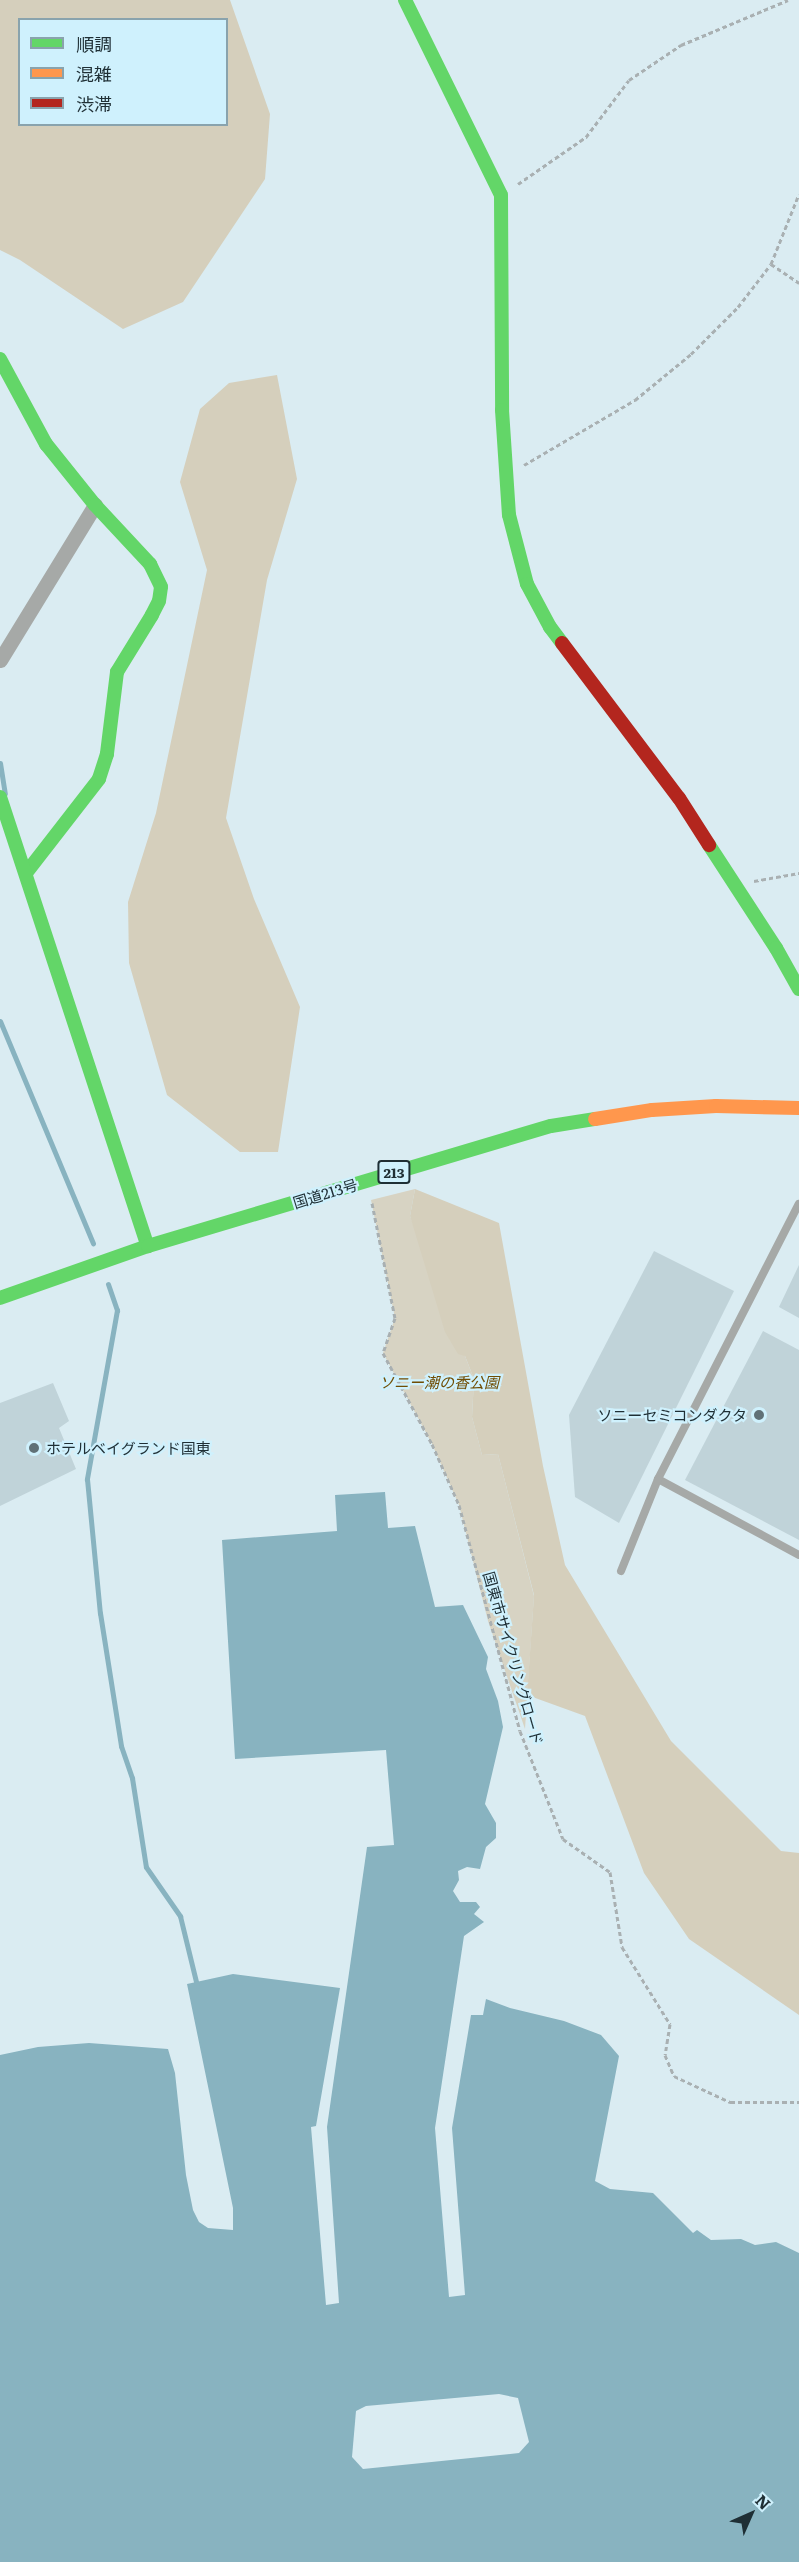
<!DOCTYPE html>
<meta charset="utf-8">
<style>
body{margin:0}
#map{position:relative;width:799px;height:2562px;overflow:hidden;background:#daecf2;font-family:Literata,"Noto Sans JP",serif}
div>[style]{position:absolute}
.green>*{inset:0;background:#d7d3c3}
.forest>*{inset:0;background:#d5cfbc}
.water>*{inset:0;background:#88b3c0}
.pier>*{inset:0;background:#daecf2}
.stream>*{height:5px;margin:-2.5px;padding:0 2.5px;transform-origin:2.5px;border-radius:2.5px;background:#88b3c0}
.building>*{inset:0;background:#c0d3d9}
.path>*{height:3px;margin-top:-1.5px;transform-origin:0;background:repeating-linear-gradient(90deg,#a9b0b2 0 4.5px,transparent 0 7.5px)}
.lane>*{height:8px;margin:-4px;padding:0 4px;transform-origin:4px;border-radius:4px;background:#a6a9a7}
.street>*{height:15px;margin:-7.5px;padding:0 7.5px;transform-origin:7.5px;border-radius:7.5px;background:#a6a9a7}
.fast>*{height:14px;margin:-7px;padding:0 7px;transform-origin:7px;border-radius:7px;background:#63d668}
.slow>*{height:14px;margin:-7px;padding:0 7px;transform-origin:7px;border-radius:7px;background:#ff974d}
.jam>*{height:14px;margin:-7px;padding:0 7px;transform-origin:7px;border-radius:7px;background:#b3261e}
.dots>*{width:16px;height:16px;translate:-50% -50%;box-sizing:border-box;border:3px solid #cff1fd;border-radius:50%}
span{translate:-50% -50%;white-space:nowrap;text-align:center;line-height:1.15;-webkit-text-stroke:4.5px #cff1fd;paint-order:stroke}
.shield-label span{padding:2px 4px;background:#cff1fd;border:2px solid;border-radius:4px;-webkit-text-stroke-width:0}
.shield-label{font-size:14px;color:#1f2f35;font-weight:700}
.street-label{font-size:15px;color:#1f2f35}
.park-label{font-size:15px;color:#704d04;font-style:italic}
.poi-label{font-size:15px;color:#1f2f35}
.right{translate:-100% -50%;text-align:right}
.left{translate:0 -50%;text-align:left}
.legend{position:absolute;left:18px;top:18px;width:210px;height:108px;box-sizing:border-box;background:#cff1fd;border:2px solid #89a3ad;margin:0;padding:8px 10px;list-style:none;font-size:18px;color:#1f2f35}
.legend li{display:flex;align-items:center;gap:12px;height:30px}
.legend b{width:30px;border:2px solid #89a3ad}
.north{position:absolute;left:721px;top:2484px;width:60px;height:60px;-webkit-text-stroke:4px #cff1fd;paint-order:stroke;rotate:45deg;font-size:16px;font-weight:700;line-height:24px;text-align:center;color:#1f2f35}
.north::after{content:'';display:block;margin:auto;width:21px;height:27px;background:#1f2f35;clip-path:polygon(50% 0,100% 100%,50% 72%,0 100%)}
</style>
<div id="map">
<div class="green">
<i style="clip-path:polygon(415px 1189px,410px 1216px,474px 1379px,472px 1417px,482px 1455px,498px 1454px,534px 1596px,525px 1729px,488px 1621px,459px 1505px,432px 1444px,383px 1353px,395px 1318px,371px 1200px)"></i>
</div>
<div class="forest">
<i style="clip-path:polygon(evenodd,0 0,230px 0,270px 114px,265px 179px,183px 302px,123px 329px,20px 260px,0 250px,0 0,20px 20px,226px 20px,226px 124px,20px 124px,20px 20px)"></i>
<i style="clip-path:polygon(277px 375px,297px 479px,267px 580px,226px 818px,254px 899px,300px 1007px,278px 1152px,240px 1152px,167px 1095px,129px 963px,128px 902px,156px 813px,207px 570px,180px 482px,200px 409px,229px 383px)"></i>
<i style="clip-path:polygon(415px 1189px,499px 1223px,543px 1466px,565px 1565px,671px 1741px,781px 1851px,799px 1853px,799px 2015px,689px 1939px,644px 1873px,585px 1716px,527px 1695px,534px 1595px,498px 1454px,482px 1455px,472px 1417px,474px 1379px,465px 1356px,458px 1354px,445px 1332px,410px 1216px)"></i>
</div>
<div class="water">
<i style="clip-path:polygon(385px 1492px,388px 1528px,415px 1526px,435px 1607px,463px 1605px,488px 1657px,486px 1669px,498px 1701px,503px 1727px,485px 1804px,496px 1823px,496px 1838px,486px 1847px,480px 1869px,467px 1867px,458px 1871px,459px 1880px,453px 1891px,460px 1902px,476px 1902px,480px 1907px,474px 1914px,484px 1922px,464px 1936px,435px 2128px,449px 2297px,465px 2295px,452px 2128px,471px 2015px,483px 2015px,486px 1999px,510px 2008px,564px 2021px,601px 2035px,619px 2056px,595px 2181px,610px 2189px,653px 2193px,693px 2233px,697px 2230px,711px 2240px,741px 2239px,755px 2245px,776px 2242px,799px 2253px,799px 2562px,0 2562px,0 2055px,38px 2047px,89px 2043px,168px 2049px,175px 2073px,186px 2175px,193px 2210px,199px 2222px,208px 2228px,233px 2230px,233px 2208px,187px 1984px,233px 1974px,340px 1988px,316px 2126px,311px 2127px,326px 2305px,339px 2303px,327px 2127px,367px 1847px,394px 1845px,386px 1750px,235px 1759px,222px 1540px,337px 1531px,335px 1495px)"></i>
</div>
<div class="pier">
<i style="clip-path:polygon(499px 2394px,518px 2398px,529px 2442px,519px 2453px,363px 2469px,352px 2457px,356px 2411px,366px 2406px)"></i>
</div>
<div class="stream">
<i style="left:0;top:763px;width:31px;rotate:81deg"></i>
<i style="left:0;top:1021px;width:241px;rotate:67.3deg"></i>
<i style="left:108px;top:1284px;width:28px;rotate:71deg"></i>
<i style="left:117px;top:1310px;width:172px;rotate:100.1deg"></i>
<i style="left:87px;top:1479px;width:135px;rotate:84.5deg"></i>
<i style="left:100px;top:1613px;width:135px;rotate:81deg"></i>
<i style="left:121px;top:1746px;width:34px;rotate:71deg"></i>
<i style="left:132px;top:1778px;width:90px;rotate:81.1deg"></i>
<i style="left:146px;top:1867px;width:60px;rotate:55.2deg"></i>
<i style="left:180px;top:1916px;width:72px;rotate:76.3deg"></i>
</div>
<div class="building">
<i style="clip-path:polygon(654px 1251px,734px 1291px,619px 1523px,575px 1497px,569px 1415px)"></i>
<i style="clip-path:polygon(799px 1265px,799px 1318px,779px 1307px)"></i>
<i style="clip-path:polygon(763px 1331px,799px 1350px,799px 1540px,685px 1480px)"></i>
<i style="clip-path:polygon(53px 1383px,69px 1421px,59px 1428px,76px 1469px,0 1506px,0 1403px)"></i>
</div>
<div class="path">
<i style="left:518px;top:184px;width:83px;rotate:-34.7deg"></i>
<i style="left:586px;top:137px;width:71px;rotate:-53deg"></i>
<i style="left:629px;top:80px;width:63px;rotate:-33.9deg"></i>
<i style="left:681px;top:45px;width:116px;rotate:-22.8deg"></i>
<i style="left:771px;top:264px;width:34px;rotate:34deg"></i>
<i style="left:524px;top:465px;width:129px;rotate:-30.4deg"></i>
<i style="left:635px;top:400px;width:72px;rotate:-39.4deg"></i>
<i style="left:691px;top:354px;width:66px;rotate:-45deg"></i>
<i style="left:738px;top:307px;width:54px;rotate:-52.5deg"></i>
<i style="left:771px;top:264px;width:75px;rotate:-68.2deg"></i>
<i style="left:754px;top:881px;width:46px;rotate:-10.1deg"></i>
<i style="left:372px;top:1203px;width:117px;rotate:78.7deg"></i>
<i style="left:395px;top:1318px;width:37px;rotate:109deg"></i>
<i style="left:383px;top:1353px;width:103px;rotate:61.7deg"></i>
<i style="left:432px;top:1444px;width:67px;rotate:66.1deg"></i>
<i style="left:459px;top:1505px;width:234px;rotate:74.9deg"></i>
<i style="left:520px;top:1731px;width:116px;rotate:68.3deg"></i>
<i style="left:563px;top:1839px;width:57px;rotate:35.1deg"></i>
<i style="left:610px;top:1872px;width:76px;rotate:80.9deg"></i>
<i style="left:622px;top:1947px;width:91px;rotate:58.1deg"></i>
<i style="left:670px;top:2024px;width:31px;rotate:99deg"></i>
<i style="left:665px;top:2055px;width:23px;rotate:67deg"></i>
<i style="left:674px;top:2076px;width:62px;rotate:24.9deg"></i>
<i style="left:730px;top:2102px;width:69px"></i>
</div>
<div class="lane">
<i style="left:658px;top:1479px;width:160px;rotate:28.3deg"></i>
<i style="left:621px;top:1571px;width:99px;rotate:-68.1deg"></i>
<i style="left:658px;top:1479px;width:309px;rotate:-62.9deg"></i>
</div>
<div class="street">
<i style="left:0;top:660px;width:182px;rotate:-58.5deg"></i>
</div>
<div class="fast">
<i style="left:405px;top:0;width:217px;rotate:63.8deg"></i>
<i style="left:501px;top:195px;width:215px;rotate:89.7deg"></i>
<i style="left:502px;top:410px;width:105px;rotate:86.2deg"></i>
<i style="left:509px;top:515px;width:71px;rotate:75.4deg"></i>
<i style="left:527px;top:584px;width:49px;rotate:61.9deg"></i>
<i style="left:550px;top:627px;width:20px;rotate:53deg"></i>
<i style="left:0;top:359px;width:97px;rotate:61.6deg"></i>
<i style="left:46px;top:444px;width:78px;rotate:51.2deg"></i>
<i style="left:95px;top:505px;width:81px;rotate:47deg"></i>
<i style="left:150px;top:564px;width:25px;rotate:64deg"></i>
<i style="left:161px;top:587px;width:14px;rotate:98deg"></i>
<i style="left:159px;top:601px;width:16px;rotate:117deg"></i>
<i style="left:152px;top:615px;width:67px;rotate:121.6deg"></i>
<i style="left:117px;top:672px;width:83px;rotate:97deg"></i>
<i style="left:107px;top:754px;width:26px;rotate:108deg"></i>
<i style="left:99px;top:779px;width:119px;rotate:127.8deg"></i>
<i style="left:0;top:797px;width:473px;rotate:71.8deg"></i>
<i style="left:709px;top:845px;width:123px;rotate:57deg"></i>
<i style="left:776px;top:948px;width:47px;rotate:60.7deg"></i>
<i style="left:0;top:1298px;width:157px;rotate:-19.4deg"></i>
<i style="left:148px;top:1246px;width:420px;rotate:-16.6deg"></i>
<i style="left:551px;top:1126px;width:45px;rotate:-9deg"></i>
</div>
<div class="slow">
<i style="left:595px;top:1119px;width:58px;rotate:-9deg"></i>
<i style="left:652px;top:1110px;width:64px;rotate:-3.6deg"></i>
<i style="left:716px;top:1106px;width:83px;rotate:1.4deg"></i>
</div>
<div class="jam">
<i style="left:562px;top:643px;width:194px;rotate:53deg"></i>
<i style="left:679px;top:798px;width:56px;rotate:57.4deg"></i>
</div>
<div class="dots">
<i style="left:759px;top:1415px;background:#607177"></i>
<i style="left:34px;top:1448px;background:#607177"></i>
</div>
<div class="shield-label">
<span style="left:394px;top:1172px">213</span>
</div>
<div class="street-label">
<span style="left:325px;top:1193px;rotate:-17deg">国道213号</span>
<span style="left:514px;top:1658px;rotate:74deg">国東市サイクリングロード</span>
</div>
<div class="park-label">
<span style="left:439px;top:1382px">ソニー潮の香公園</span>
</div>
<div class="poi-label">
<span class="right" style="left:747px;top:1415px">ソニーセミコンダクタ</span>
<span class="left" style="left:46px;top:1448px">ホテルベイグランド国東</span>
</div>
<ul class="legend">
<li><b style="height:8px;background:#63d668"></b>順調</li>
<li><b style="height:8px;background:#ff974d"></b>混雑</li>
<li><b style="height:8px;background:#b3261e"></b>渋滞</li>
</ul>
<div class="north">N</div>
</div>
